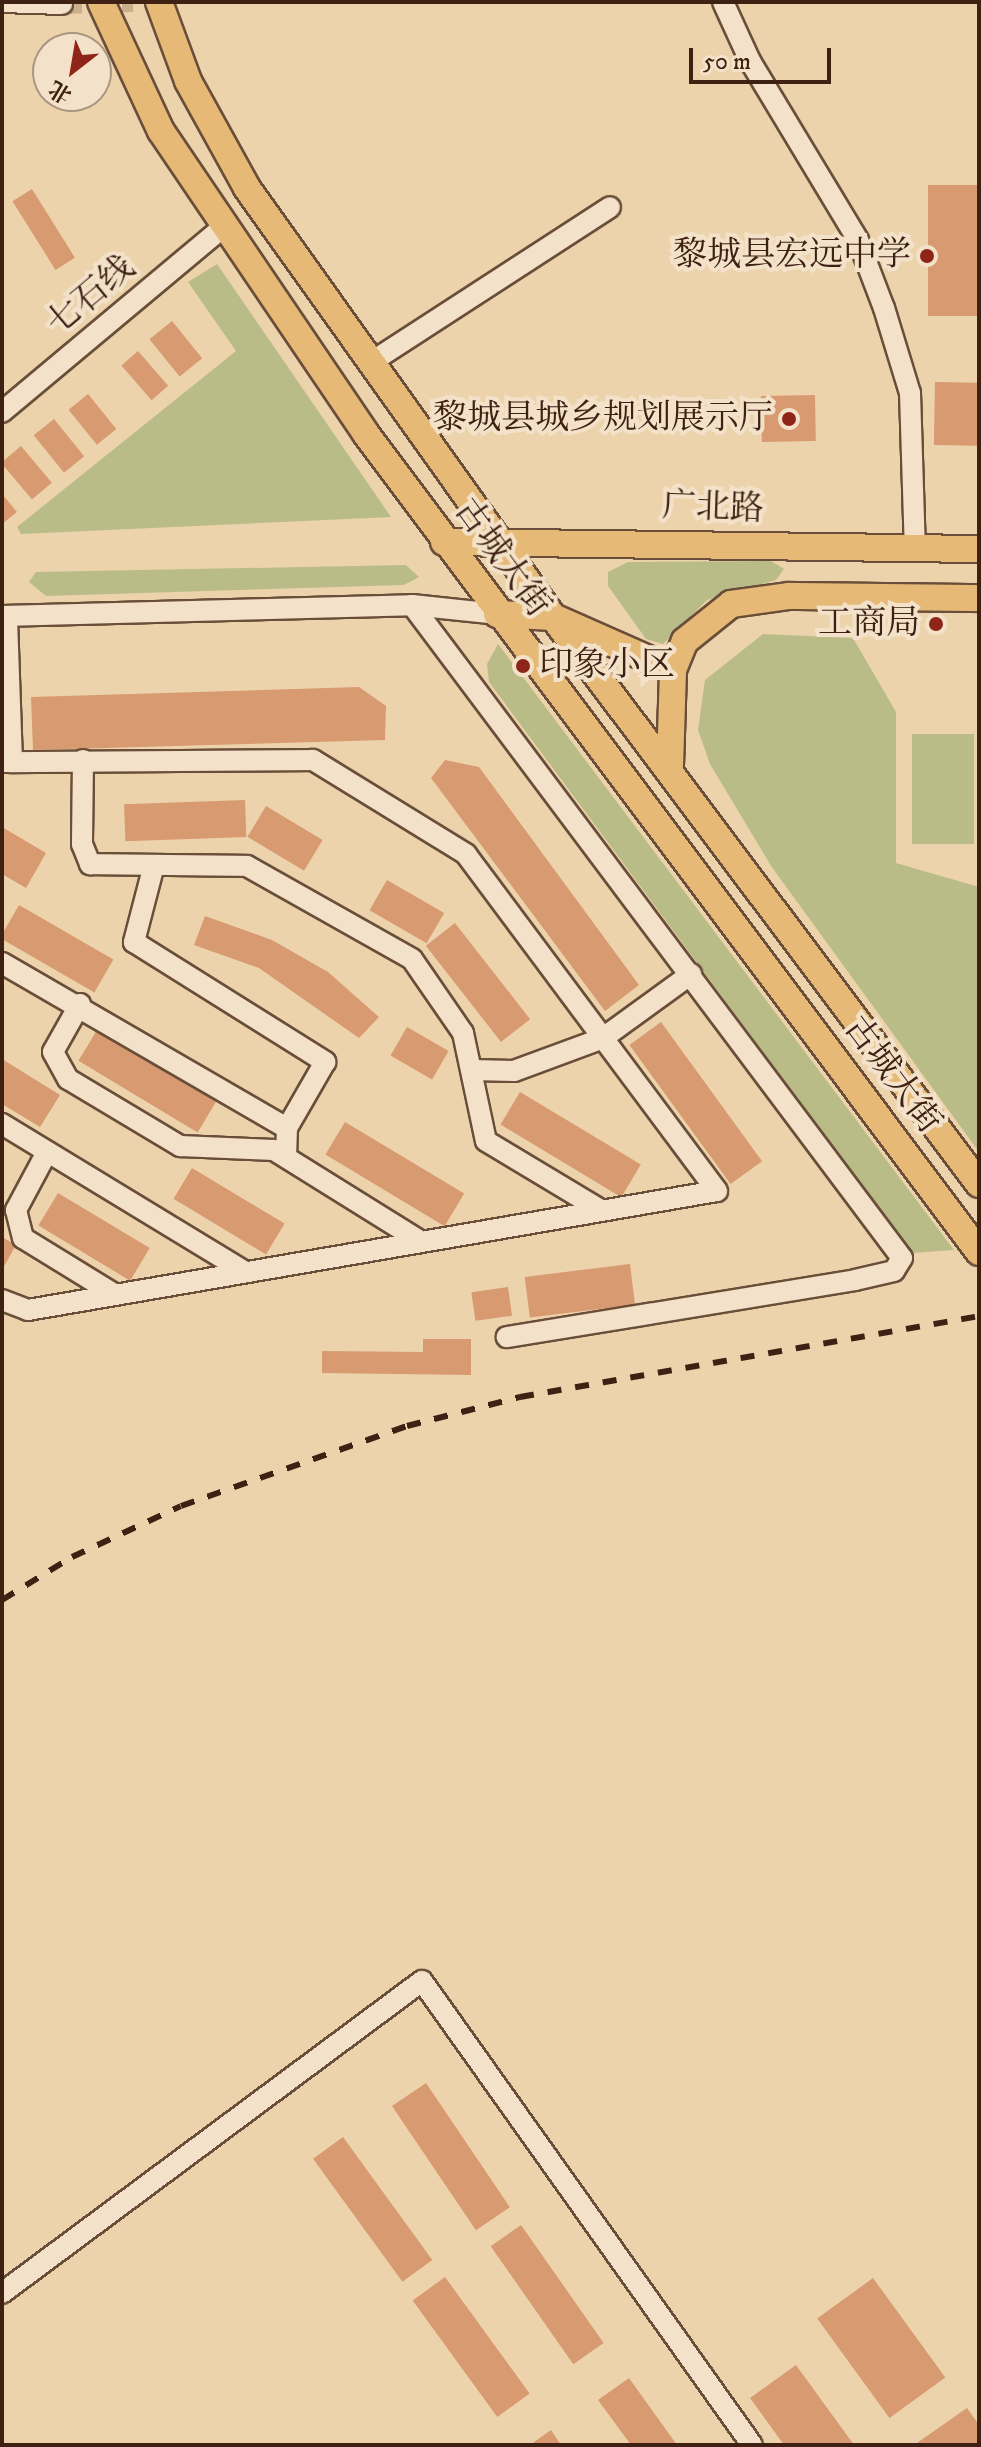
<!DOCTYPE html>
<meta charset="utf-8">
<style>
body{margin:0}
#map{position:relative;width:981px;height:2447px;overflow:hidden;background:#edd3ac;font-family:"IM FELL DW Pica","Noto Serif SC",serif}
div>[style]{position:absolute}
.green>*{inset:0;background:#babc88;transform-origin:0 0}
.building>*{inset:0;background:#d89a70;transform-origin:0 0}
.minor-tunnel>*{height:20px;margin-top:-10px;transform-origin:0;background:repeating-linear-gradient(90deg,#caaf8d 0 20px,transparent 0 30px)}
.roads{filter:drop-shadow(2px 0 #6a4e39) drop-shadow(-2px 0 #6a4e39) drop-shadow(0 2px #6a4e39) drop-shadow(0 -2px #6a4e39)}
.minor>*{height:20px;margin:-10px;padding:0 10px;transform-origin:10px;border-radius:10px;background:#f3e2c9}
.major>*{height:26px;margin:-13px;padding:0 13px;transform-origin:13px;border-radius:13px;background:#e6ba76}
.rail>*{height:6px;margin-top:-3px;transform-origin:0;background:repeating-linear-gradient(90deg,#3e2113 0 14px,transparent 0 28px)}
.dots>*{width:22px;height:22px;translate:-50% -50%;box-sizing:border-box;border:4px solid #f3e2c9;border-radius:50%}
span{translate:-50% -50%;white-space:nowrap;text-align:center;line-height:1.15;-webkit-text-stroke:8px #f3e2c9;paint-order:stroke}
.poi-label{font-size:34px;color:#3e2113}
.right{translate:-100% -50%;text-align:right}
.left{translate:0 -50%;text-align:left}
.street-label{font-size:34px;color:#3e2113}
.frame{position:absolute;inset:0;border:4px solid #3e2113;pointer-events:none}
.north{position:absolute;left:32px;top:32px;width:80px;height:80px;box-sizing:border-box;background:#f3e2c9;border:2px solid #ab9580;border-radius:50%;rotate:211deg;font-size:22px;font-weight:700;line-height:32px;text-align:center;color:#3e2113}
.north::after{content:'';display:block;margin:auto;width:28px;height:36px;background:#8f2418;clip-path:polygon(50% 0,100% 100%,50% 72%,0 100%)}
.scale{position:absolute;left:689px;top:48px;width:142px;height:36px;box-sizing:border-box;border:4px solid #3e2113;border-top:0;padding-left:10px;font-size:24px;line-height:28px;white-space:nowrap;color:#3e2113;-webkit-text-stroke:6px #f3e2c9;paint-order:stroke}
</style>
<div id="map">
<div class="green">
<i style="clip-path:polygon(217px 264px,391px 517px,21px 534px,17px 527px,236px 351px,188px 282px)"></i>
<i style="clip-path:polygon(771px 561px,784px 569px,776px 580px,707px 600px,663px 644px,646px 639px,608px 586px,608px 572px,628px 562px)"></i>
<i style="clip-path:polygon(406px 565px,419px 577px,404px 585px,46px 596px,29px 582px,36px 572px)"></i>
<i style="clip-path:polygon(763px 634px,853px 638px,896px 712px,896px 863px,979px 887px,979px 1152px,771px 866px,710px 764px,698px 730px,705px 680px)"></i>
<i style="clip-path:polygon(498px 644px,954px 1250px,912px 1253px,489px 682px,487px 664px)"></i>
<i style="left:912px;top:734px;width:62px;height:110px"></i>
</div>
<div class="building">
<i style="left:979px;top:185px;width:131px;height:51px;rotate:90deg"></i>
<i style="left:32px;top:189px;width:81px;height:23px;rotate:58deg"></i>
<i style="left:172px;top:321px;width:48px;height:29px;rotate:51deg"></i>
<i style="left:138px;top:351px;width:46px;height:22px;rotate:49deg"></i>
<i style="left:935px;top:382px;width:44px;height:63px;rotate:1deg"></i>
<i style="left:88px;top:394px;width:45px;height:25px;rotate:51deg"></i>
<i style="left:815px;top:395px;width:46px;height:54px;rotate:89deg"></i>
<i style="left:54px;top:419px;width:48px;height:26px;rotate:51deg"></i>
<i style="left:21px;top:446px;width:48px;height:26px;rotate:50deg"></i>
<i style="clip-path:polygon(2px 494px,17px 512px,2px 524px)"></i>
<i style="clip-path:polygon(359px 687px,386px 706px,385px 740px,33px 750px,31px 697px)"></i>
<i style="clip-path:polygon(445px 760px,479px 767px,639px 985px,605px 1011px,431px 778px)"></i>
<i style="left:245px;top:800px;width:37px;height:121px;rotate:88deg"></i>
<i style="left:266px;top:806px;width:66px;height:36px;rotate:31deg"></i>
<i style="clip-path:polygon(2px 827px,46px 853px,26px 888px,2px 874px)"></i>
<i style="left:387px;top:880px;width:66px;height:35px;rotate:30deg"></i>
<i style="left:19px;top:905px;width:109px;height:38px;rotate:30deg"></i>
<i style="clip-path:polygon(205px 916px,272px 940px,328px 972px,379px 1017px,359px 1038px,259px 968px,194px 945px)"></i>
<i style="left:455px;top:923px;width:122px;height:37px;rotate:52deg"></i>
<i style="left:661px;top:1022px;width:172px;height:39px;rotate:54deg"></i>
<i style="left:407px;top:1027px;width:48px;height:33px;rotate:30deg"></i>
<i style="left:97px;top:1030px;width:139px;height:36px;rotate:31deg"></i>
<i style="clip-path:polygon(2px 1059px,60px 1095px,40px 1127px,2px 1104px)"></i>
<i style="left:520px;top:1092px;width:141px;height:38px;rotate:31deg"></i>
<i style="left:345px;top:1122px;width:139px;height:38px;rotate:31deg"></i>
<i style="left:192px;top:1168px;width:108px;height:36px;rotate:31deg"></i>
<i style="left:58px;top:1193px;width:107px;height:38px;rotate:31deg"></i>
<i style="clip-path:polygon(2px 1237px,16px 1245px,2px 1270px)"></i>
<i style="left:630px;top:1264px;width:41px;height:106px;rotate:83deg"></i>
<i style="left:508px;top:1287px;width:29px;height:37px;rotate:82deg"></i>
<i style="clip-path:polygon(423px 1339px,471px 1339px,471px 1375px,322px 1373px,322px 1351px,423px 1352px)"></i>
<i style="left:426px;top:2083px;width:150px;height:41px;rotate:56deg"></i>
<i style="left:343px;top:2137px;width:152px;height:37px;rotate:54deg"></i>
<i style="left:521px;top:2225px;width:144px;height:37px;rotate:55deg"></i>
<i style="left:445px;top:2277px;width:144px;height:40px;rotate:54deg"></i>
<i style="left:873px;top:2278px;width:123px;height:69px;rotate:54deg"></i>
<i style="clip-path:polygon(796px 2365px,854px 2445px,784px 2445px,750px 2398px)"></i>
<i style="clip-path:polygon(629px 2378px,677px 2445px,631px 2445px,598px 2400px)"></i>
<i style="clip-path:polygon(967px 2408px,979px 2425px,979px 2445px,914px 2445px)"></i>
<i style="clip-path:polygon(551px 2430px,561px 2445px,530px 2445px)"></i>
</div>
<div class="minor-tunnel">
<i style="left:62px;top:4px;width:71px;rotate:-1.6deg"></i>
</div>
<div class="roads">
<div class="minor">
<i style="left:2px;top:2px;width:60px;rotate:1.9deg"></i>
<i style="left:723px;top:2px;width:65px;rotate:65.4deg"></i>
<i style="left:750px;top:61px;width:209px;rotate:58.9deg"></i>
<i style="left:858px;top:240px;width:73px;rotate:69.1deg"></i>
<i style="left:884px;top:308px;width:89px;rotate:73deg"></i>
<i style="left:910px;top:393px;width:157px;rotate:88.2deg"></i>
<i style="left:370px;top:363px;width:286px;rotate:-33deg"></i>
<i style="left:2px;top:412px;width:287px;rotate:-39.9deg"></i>
<i style="left:412px;top:605px;width:816px;rotate:53.12deg"></i>
<i style="left:902px;top:1258px;width:15px;rotate:122deg"></i>
<i style="left:894px;top:1271px;width:39px;rotate:167deg"></i>
<i style="left:856px;top:1280px;width:354px;rotate:170.7deg"></i>
<i style="left:2px;top:616px;width:410px;rotate:-1.5deg"></i>
<i style="left:412px;top:605px;width:85px;rotate:6deg"></i>
<i style="left:83px;top:760px;width:84px;rotate:90.7deg"></i>
<i style="left:82px;top:844px;width:22px;rotate:68deg"></i>
<i style="left:90px;top:864px;width:157px;rotate:0.7deg"></i>
<i style="left:247px;top:866px;width:189px;rotate:29.4deg"></i>
<i style="left:412px;top:959px;width:90px;rotate:55.4deg"></i>
<i style="left:463px;top:1033px;width:110px;rotate:78deg"></i>
<i style="left:486px;top:1141px;width:134px;rotate:31deg"></i>
<i style="left:2px;top:762px;width:10px"></i>
<i style="left:12px;top:762px;width:146px;rotate:-92deg"></i>
<i style="left:154px;top:865px;width:80px;rotate:104.6deg"></i>
<i style="left:134px;top:942px;width:226px;rotate:32.1deg"></i>
<i style="left:325px;top:1062px;width:76px;rotate:119.9deg"></i>
<i style="left:287px;top:1128px;width:29px;rotate:92deg"></i>
<i style="left:2px;top:963px;width:329px;rotate:30.1deg"></i>
<i style="left:80px;top:1004px;width:55px;rotate:119.4deg"></i>
<i style="left:53px;top:1052px;width:31px;rotate:61deg"></i>
<i style="left:68px;top:1079px;width:131px;rotate:30.9deg"></i>
<i style="left:180px;top:1146px;width:94px;rotate:2.4deg"></i>
<i style="left:274px;top:1150px;width:172px;rotate:31.9deg"></i>
<i style="left:472px;top:1070px;width:42px;rotate:1.4deg"></i>
<i style="left:514px;top:1071px;width:95px;rotate:-20.3deg"></i>
<i style="left:603px;top:1038px;width:109px;rotate:-36deg"></i>
<i style="left:2px;top:1124px;width:283px;rotate:31.3deg"></i>
<i style="left:47px;top:1152px;width:66px;rotate:118.1deg"></i>
<i style="left:16px;top:1210px;width:29px;rotate:76deg"></i>
<i style="left:23px;top:1238px;width:107px;rotate:31.6deg"></i>
<i style="left:2px;top:1300px;width:28px;rotate:21deg"></i>
<i style="left:28px;top:1310px;width:699px;rotate:-9.8deg"></i>
<i style="left:717px;top:1191px;width:420px;rotate:-126.7deg"></i>
<i style="left:466px;top:854px;width:180px;rotate:-148.4deg"></i>
<i style="left:313px;top:760px;width:301px;rotate:179.6deg"></i>
<i style="left:2px;top:2293px;width:523px;rotate:-36.61deg"></i>
<i style="left:422px;top:1981px;width:569px;rotate:54.58deg"></i>
</div>
<div class="major">
<i style="left:101px;top:2px;width:142px;rotate:65.1deg"></i>
<i style="left:161px;top:131px;width:366px;rotate:55.9deg"></i>
<i style="left:366px;top:434px;width:1022px;rotate:53.15deg"></i>
<i style="left:159px;top:2px;width:84px;rotate:69.8deg"></i>
<i style="left:188px;top:81px;width:122px;rotate:61.1deg"></i>
<i style="left:247px;top:188px;width:527px;rotate:54.5deg"></i>
<i style="left:553px;top:617px;width:709px;rotate:53.08deg"></i>
<i style="left:444px;top:542px;width:535px;rotate:0.75deg"></i>
<i style="left:497px;top:614px;width:56px;rotate:3.1deg"></i>
<i style="left:553px;top:617px;width:131px;rotate:23.8deg"></i>
<i style="left:673px;top:670px;width:31px;rotate:-68deg"></i>
<i style="left:685px;top:641px;width:59px;rotate:-38.8deg"></i>
<i style="left:731px;top:604px;width:59px;rotate:-7.9deg"></i>
<i style="left:789px;top:596px;width:190px;rotate:0.6deg"></i>
<i style="left:670px;top:766px;width:96px;rotate:-88.2deg"></i>
</div>
</div>
<div class="rail">
<i style="left:2px;top:1600px;width:82px;rotate:-31.6deg"></i>
<i style="left:72px;top:1557px;width:120px;rotate:-25.1deg"></i>
<i style="left:181px;top:1506px;width:240px;rotate:-19.5deg"></i>
<i style="left:407px;top:1426px;width:117px;rotate:-14.4deg"></i>
<i style="left:520px;top:1397px;width:466px;rotate:-10deg"></i>
</div>
<div class="dots">
<i style="left:927px;top:256px;background:#8f2418"></i>
<i style="left:789px;top:419px;background:#8f2418"></i>
<i style="left:936px;top:624px;background:#8f2418"></i>
<i style="left:523px;top:666px;background:#8f2418"></i>
</div>
<div class="poi-label">
<span class="right" style="left:911px;top:256px">黎城县宏远中学</span>
<span class="right" style="left:773px;top:419px">黎城县城乡规划展示厅</span>
<span class="right" style="left:920px;top:624px">工商局</span>
<span class="left" style="left:539px;top:666px">印象小区</span>
</div>
<div class="street-label">
<span style="left:91px;top:296px;rotate:-40deg">七石线</span>
<span style="left:713px;top:508px;rotate:2deg">广北路</span>
<span style="left:502px;top:558px;rotate:54deg">古城大街</span>
<span style="left:892px;top:1075px;rotate:53deg">古城大街</span>
</div>
<div class="frame"></div>
<div class="north">北</div>
<div class="scale">50 m</div>
</div>
